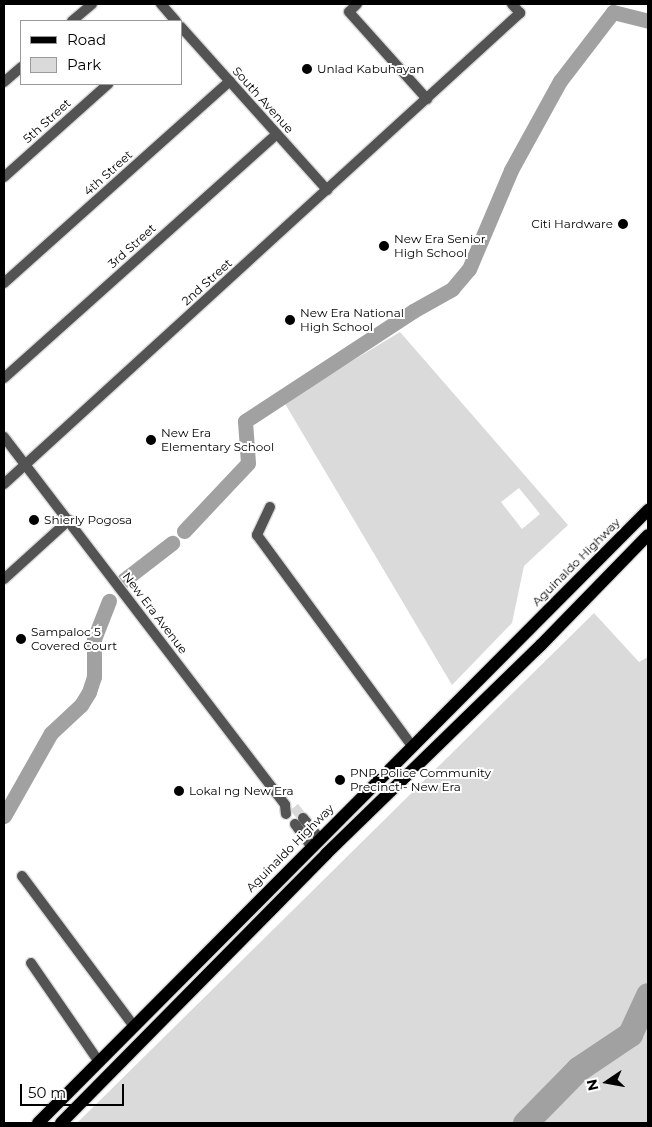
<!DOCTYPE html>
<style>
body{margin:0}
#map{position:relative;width:652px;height:1127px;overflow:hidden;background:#fff;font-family:Montserrat,sans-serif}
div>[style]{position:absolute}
.green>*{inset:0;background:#dadada}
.canal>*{height:15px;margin:-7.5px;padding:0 7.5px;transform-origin:7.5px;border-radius:7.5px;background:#a1a1a1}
.river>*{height:25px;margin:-12.5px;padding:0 12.5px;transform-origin:12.5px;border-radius:12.5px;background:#a1a1a1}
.tertiary-tunnel>*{height:10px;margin-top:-5px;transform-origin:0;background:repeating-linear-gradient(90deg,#d9d9d9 0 10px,transparent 0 15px)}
.roads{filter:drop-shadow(1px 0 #dbdbdb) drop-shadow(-1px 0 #dbdbdb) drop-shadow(0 1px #dbdbdb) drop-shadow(0 -1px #dbdbdb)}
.minor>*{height:10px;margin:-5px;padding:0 5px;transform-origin:5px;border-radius:5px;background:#535353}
.tertiary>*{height:10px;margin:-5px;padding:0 5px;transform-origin:5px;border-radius:5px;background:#535353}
.primary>*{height:12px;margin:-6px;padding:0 6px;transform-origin:6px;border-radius:6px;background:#000}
.dots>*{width:14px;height:14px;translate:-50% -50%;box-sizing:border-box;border:2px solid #fff;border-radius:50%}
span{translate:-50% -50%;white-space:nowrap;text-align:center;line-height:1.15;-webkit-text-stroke:4px #fff;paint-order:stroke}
.poi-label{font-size:12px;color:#000}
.left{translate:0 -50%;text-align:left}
.right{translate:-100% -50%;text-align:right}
.street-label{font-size:12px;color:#000}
.frame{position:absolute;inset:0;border:5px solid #000;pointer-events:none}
.legend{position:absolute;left:20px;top:20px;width:162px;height:65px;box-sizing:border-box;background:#fff;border:1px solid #999;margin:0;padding:6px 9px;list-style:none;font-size:15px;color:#000}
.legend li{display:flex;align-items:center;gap:10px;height:25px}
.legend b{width:25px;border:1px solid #999}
.north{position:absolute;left:582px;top:1057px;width:50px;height:50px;-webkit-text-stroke:4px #fff;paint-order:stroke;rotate:258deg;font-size:14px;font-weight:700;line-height:20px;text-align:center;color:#000}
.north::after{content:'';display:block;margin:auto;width:18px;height:22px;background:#000;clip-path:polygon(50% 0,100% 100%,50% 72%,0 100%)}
.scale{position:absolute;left:20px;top:1084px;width:104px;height:22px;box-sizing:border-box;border:2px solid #000;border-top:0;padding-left:6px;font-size:15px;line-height:18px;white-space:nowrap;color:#000;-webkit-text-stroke:4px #fff;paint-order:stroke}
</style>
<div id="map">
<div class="green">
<i style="clip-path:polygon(evenodd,400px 332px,568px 525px,524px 566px,512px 623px,452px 685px,284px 402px,400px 332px,519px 488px,540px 514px,522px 529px,501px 502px,519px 488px)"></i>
<i style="clip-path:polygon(594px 613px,639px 662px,648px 657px,648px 1123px,77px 1123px)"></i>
</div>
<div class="canal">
<i style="left:184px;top:531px;width:93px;rotate:-46.7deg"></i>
<i style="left:248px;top:463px;width:42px;rotate:-94.1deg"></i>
<i style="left:245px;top:421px;width:201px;rotate:-33.2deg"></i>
<i style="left:413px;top:311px;width:45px;rotate:-29.4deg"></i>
<i style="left:452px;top:289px;width:26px;rotate:-50deg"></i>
<i style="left:469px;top:269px;width:108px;rotate:-67deg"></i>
<i style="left:511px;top:170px;width:102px;rotate:-61.2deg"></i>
<i style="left:560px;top:81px;width:87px;rotate:-52.5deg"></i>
<i style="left:613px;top:12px;width:36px;rotate:14deg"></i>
<i style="left:124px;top:580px;width:61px;rotate:-37.6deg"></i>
<i style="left:4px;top:816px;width:95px;rotate:-60.5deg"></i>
<i style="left:51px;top:733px;width:41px;rotate:-43deg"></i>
<i style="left:81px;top:705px;width:15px;rotate:-58deg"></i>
<i style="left:89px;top:692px;width:16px;rotate:-72deg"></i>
<i style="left:94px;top:677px;width:38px;rotate:-90deg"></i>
<i style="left:94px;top:639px;width:41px;rotate:-68.5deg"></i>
</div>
<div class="river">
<i style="left:525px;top:1123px;width:76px;rotate:-45.5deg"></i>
<i style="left:578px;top:1069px;width:63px;rotate:-33.9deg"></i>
<i style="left:630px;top:1034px;width:43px;rotate:-65.2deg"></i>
</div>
<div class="tertiary-tunnel">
<i style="left:294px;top:807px;width:14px;rotate:51deg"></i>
</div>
<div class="roads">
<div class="minor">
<i style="left:161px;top:4px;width:23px;rotate:49deg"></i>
<i style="left:357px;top:4px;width:11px;rotate:135deg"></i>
<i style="left:349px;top:12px;width:117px;rotate:48.1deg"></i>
<i style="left:72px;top:21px;width:26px;rotate:-40deg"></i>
<i style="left:181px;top:27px;width:219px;rotate:48.1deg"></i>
<i style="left:4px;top:82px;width:23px;rotate:-41deg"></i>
<i style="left:4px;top:177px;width:140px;rotate:-41.8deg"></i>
<i style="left:4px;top:283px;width:303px;rotate:-41.8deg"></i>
<i style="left:4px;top:378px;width:366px;rotate:-41.8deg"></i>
<i style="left:4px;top:484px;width:699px;rotate:-42.39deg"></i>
<i style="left:520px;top:13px;width:12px;rotate:-132deg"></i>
<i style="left:270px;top:507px;width:31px;rotate:115deg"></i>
<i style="left:257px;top:535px;width:262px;rotate:53.7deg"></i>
<i style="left:4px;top:579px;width:88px;rotate:-42.2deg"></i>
<i style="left:22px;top:876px;width:187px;rotate:53.3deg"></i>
<i style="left:31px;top:963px;width:120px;rotate:55.5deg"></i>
</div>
<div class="tertiary">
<i style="left:4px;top:437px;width:463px;rotate:52.6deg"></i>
<i style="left:285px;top:805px;width:9px;rotate:84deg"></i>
<i style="left:303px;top:818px;width:26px;rotate:51deg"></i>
<i style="left:295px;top:824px;width:27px;rotate:54deg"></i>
</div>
<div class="primary">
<i style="left:38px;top:1123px;width:865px;rotate:-45.14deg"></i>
<i style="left:61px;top:1123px;width:378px;rotate:-45.4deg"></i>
<i style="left:326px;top:854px;width:300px;rotate:-44.2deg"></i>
<i style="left:541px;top:645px;width:153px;rotate:-45.8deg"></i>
</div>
</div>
<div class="dots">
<i style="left:307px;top:69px;background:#000"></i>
<i style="left:623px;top:224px;background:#000"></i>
<i style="left:384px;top:246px;background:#000"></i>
<i style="left:290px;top:320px;background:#000"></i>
<i style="left:151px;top:440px;background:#000"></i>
<i style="left:34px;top:520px;background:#000"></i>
<i style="left:21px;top:639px;background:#000"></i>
<i style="left:340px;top:780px;background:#000"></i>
<i style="left:179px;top:791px;background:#000"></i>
</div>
<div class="poi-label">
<span class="left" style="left:317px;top:69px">Unlad Kabuhayan</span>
<span class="right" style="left:613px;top:224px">Citi Hardware</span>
<span class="left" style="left:394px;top:246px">New Era Senior<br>High School</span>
<span class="left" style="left:300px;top:320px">New Era National<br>High School</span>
<span class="left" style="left:161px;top:440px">New Era<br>Elementary School</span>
<span class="left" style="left:44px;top:520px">Shierly Pogosa</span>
<span class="left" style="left:31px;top:639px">Sampaloc 5<br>Covered Court</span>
<span class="left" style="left:350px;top:780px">PNP Police Community<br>Precinct - New Era</span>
<span class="left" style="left:189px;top:791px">Lokal ng New Era</span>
</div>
<div class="street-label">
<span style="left:263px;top:100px;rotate:48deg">South Avenue</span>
<span style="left:47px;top:121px;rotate:-42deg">5th Street</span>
<span style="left:108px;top:173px;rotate:-42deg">4th Street</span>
<span style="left:132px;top:246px;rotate:-42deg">3rd Street</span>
<span style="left:207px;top:282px;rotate:-42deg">2nd Street</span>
<span style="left:576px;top:562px;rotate:-45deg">Aguinaldo Highway</span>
<span style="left:155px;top:613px;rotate:53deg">New Era Avenue</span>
<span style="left:290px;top:848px;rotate:-45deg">Aguinaldo Highway</span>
</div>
<div class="frame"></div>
<ul class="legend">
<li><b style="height:6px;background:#000"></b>Road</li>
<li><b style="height:14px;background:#dadada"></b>Park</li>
</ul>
<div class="north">N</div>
<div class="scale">50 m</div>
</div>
